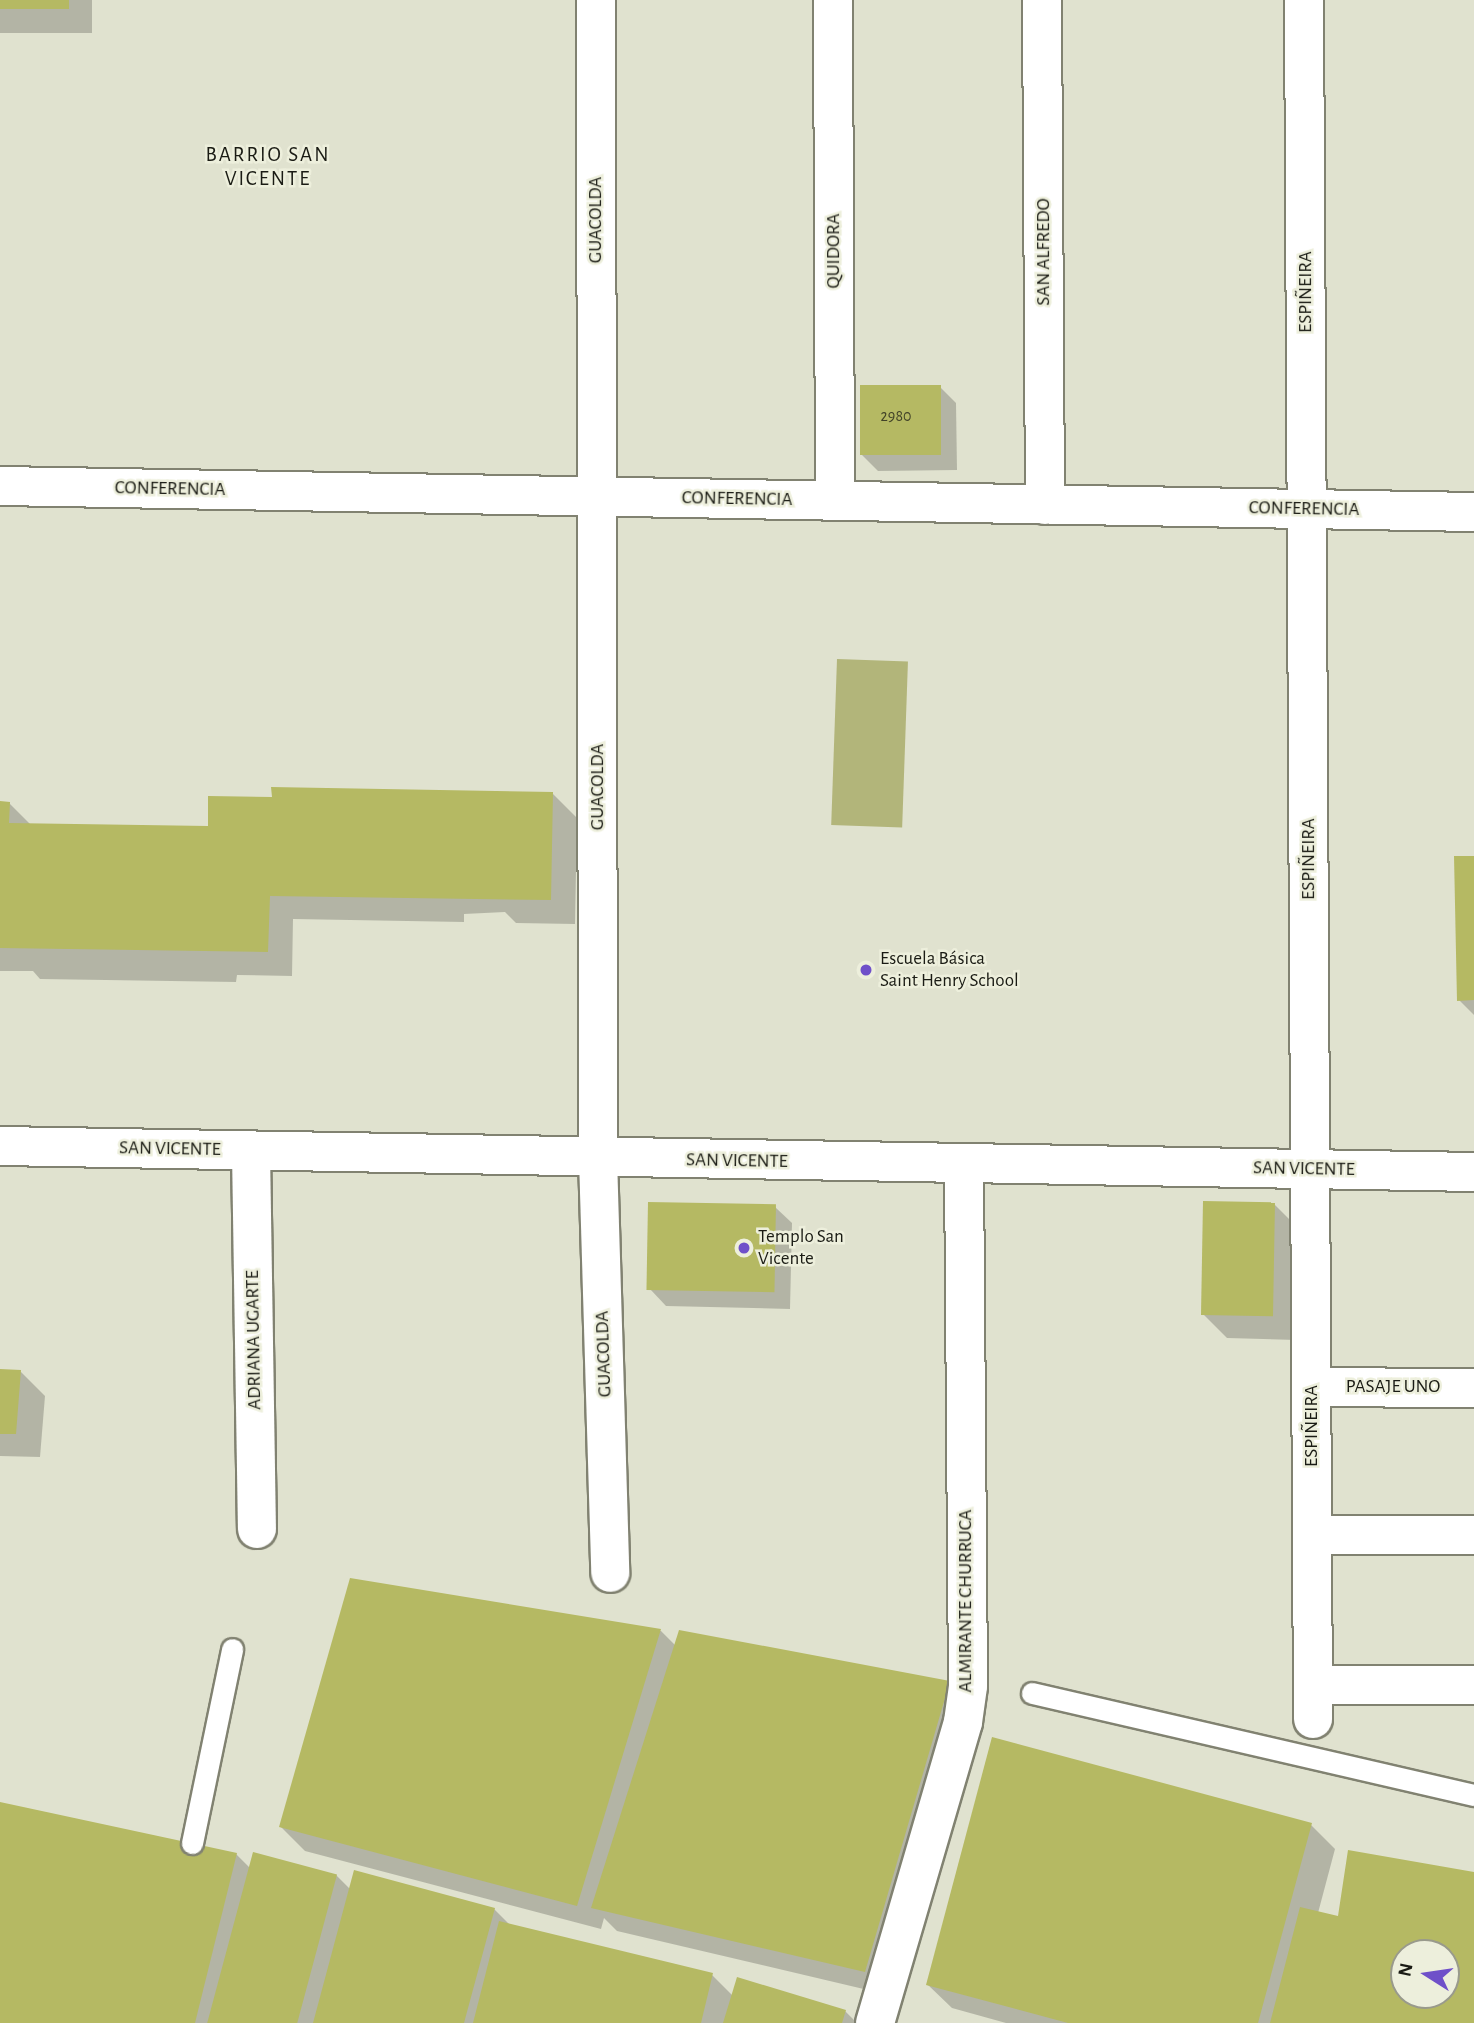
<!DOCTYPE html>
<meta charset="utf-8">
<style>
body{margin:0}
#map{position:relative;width:1474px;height:2023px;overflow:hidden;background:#e0e2cf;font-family:"Alegreya Sans",sans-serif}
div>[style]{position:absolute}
.green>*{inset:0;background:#b2b57a;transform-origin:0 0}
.shadow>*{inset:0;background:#0003;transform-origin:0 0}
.building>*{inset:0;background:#b5b963;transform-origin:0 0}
.roads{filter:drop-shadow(2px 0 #818271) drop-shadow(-2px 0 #818271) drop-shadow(0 2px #818271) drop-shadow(0 -2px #818271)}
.service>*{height:21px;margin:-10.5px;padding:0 10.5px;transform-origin:10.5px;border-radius:10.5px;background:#fff}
.minor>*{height:38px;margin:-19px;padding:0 19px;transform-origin:19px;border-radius:19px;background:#fff}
.tertiary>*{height:38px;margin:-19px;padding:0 19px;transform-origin:19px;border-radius:19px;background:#fff}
.dots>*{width:19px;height:19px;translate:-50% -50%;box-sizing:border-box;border:4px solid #edefdc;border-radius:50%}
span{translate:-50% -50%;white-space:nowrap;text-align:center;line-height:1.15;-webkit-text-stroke:5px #edefdc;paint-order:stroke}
.number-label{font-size:16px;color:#414228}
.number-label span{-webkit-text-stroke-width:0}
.street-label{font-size:19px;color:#1a1b14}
.poi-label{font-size:19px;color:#1a1b14}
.left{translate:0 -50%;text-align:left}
.neighbourhood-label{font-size:21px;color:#1a1b14;letter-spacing:2px}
.north{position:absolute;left:1390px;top:1939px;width:70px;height:70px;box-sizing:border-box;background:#edefdc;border:2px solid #999a8c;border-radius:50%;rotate:282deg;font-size:19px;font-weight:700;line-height:28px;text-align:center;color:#1a1b14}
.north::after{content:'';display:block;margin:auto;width:24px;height:32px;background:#6f50c9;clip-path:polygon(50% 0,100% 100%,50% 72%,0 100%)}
</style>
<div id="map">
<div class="green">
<i style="left:837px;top:659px;width:71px;height:166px;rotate:2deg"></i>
</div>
<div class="shadow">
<i style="left:0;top:0;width:92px;height:33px"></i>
<i style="clip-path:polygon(940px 387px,956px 403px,957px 470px,878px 471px,862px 455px)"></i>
<i style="clip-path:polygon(553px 794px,577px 818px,575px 924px,516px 923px,505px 912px,464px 914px,464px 922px,293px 919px,292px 976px,237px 975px,236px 982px,40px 979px,33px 971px,0 971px,0 803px,9px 803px,31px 825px,207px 828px)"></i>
<i style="clip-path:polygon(1474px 857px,1474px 1015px,1459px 1000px)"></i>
<i style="clip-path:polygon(1274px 1204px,1298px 1228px,1296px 1340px,1227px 1338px,1203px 1314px)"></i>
<i style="clip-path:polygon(775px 1207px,792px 1223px,790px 1309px,666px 1306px,650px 1289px)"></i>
<i style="clip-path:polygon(0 1371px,21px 1372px,45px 1396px,40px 1457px,0 1456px)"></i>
<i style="clip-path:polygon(352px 1580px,661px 1631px,676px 1646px,949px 1682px,973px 1706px,889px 1995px,617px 1931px,604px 1918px,601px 1929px,305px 1851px,281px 1827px)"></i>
<i style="clip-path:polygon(0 1804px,236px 1854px,251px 1869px,336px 1875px,350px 1889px,494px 1909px,510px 1925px,712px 1975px,733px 1996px,845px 2011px,857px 2023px,0 2023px)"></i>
<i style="clip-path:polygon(evenodd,1311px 1825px,1335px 1849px,1318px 1913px,1339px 1918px,1474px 1874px,1474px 2023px,1006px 2023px,952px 2008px,927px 1984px,1311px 1825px,1404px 1953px,1446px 1953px,1446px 1995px,1404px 1995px,1404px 1953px)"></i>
</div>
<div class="building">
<i style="left:0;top:0;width:69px;height:9px"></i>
<i style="left:941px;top:385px;width:70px;height:81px;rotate:90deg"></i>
<i style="clip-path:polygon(271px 787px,553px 792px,551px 900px,270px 896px,268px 952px,0 948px,0 801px,10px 802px,9px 823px,208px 826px,208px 796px,272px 797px)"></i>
<i style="clip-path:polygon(1454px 856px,1474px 856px,1474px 1000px,1457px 1001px)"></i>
<i style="left:1203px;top:1201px;width:72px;height:114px;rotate:1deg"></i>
<i style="left:648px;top:1202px;width:128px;height:88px;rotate:1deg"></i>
<i style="clip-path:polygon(0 1369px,21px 1370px,16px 1434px,0 1434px)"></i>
<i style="clip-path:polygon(350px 1578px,661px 1629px,577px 1906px,279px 1827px)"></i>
<i style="clip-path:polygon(679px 1630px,950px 1681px,865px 1972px,591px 1908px)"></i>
<i style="clip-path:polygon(992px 1737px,1312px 1823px,1258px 2023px,1068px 2023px,926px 1985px)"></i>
<i style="clip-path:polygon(0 1802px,237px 1853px,195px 2023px,0 2023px)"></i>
<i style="clip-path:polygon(evenodd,1348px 1850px,1474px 1872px,1474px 2023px,1270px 2023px,1300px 1907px,1338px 1916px,1348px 1850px,1404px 1953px,1446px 1953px,1446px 1995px,1404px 1995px,1404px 1953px)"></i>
<i style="left:253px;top:1852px;width:87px;height:177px;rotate:15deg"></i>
<i style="clip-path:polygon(354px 1870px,495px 1908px,464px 2023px,313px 2023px)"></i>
<i style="clip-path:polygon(499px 1921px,713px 1973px,701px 2023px,473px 2023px)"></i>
<i style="clip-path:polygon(737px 1977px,846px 2010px,842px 2023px,723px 2023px)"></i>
</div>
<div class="roads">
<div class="service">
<i style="left:1032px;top:1693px;width:454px;rotate:13deg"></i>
<i style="left:192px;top:1843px;width:198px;rotate:-78.3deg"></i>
</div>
<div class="minor">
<i style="left:596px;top:0;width:1158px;rotate:89.9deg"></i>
<i style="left:598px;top:1158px;width:415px;rotate:88.3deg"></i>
<i style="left:833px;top:0;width:501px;rotate:89.77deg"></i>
<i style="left:1042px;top:0;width:505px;rotate:89.66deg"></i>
<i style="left:1304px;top:0;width:1719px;rotate:89.7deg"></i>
<i style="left:0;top:1146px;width:1474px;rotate:1.01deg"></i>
<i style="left:251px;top:1151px;width:378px;rotate:89.1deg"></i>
<i style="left:1312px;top:1387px;width:162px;rotate:0.4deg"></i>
<i style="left:1312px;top:1535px;width:162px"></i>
<i style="left:1313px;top:1685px;width:161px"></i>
<i style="left:875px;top:2023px;width:314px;rotate:-73.7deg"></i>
<i style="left:963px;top:1722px;width:36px;rotate:-82deg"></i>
<i style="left:968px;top:1686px;width:520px;rotate:-90.44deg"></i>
</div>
<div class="tertiary">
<i style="left:0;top:486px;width:1474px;rotate:1.01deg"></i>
</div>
</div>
<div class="dots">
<i style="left:866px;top:970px;background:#6f50c9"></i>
<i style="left:744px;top:1248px;background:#6f50c9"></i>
</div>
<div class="number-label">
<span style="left:896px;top:416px">2980</span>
</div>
<div class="street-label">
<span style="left:596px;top:220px;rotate:-90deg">GUACOLDA</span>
<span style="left:834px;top:251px;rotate:-90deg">QUIDORA</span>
<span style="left:1044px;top:252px;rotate:-90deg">SAN ALFREDO</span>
<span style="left:1306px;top:292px;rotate:-90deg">ESPIÑEIRA</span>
<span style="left:170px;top:489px;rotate:1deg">CONFERENCIA</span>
<span style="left:737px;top:499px;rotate:1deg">CONFERENCIA</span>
<span style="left:1304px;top:509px;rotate:1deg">CONFERENCIA</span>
<span style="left:598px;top:787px;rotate:-90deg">GUACOLDA</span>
<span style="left:1309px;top:859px;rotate:-90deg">ESPIÑEIRA</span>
<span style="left:170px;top:1149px;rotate:1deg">SAN VICENTE</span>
<span style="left:737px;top:1161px;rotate:1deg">SAN VICENTE</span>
<span style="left:1304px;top:1169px;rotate:1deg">SAN VICENTE</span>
<span style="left:254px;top:1340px;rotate:-91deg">ADRIANA UGARTE</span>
<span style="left:604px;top:1354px;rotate:-92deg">GUACOLDA</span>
<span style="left:1393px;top:1387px">PASAJE UNO</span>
<span style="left:1312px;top:1426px;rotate:-90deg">ESPIÑEIRA</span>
<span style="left:966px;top:1601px;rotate:-90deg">ALMIRANTE CHURRUCA</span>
</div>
<div class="poi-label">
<span class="left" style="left:880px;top:970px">Escuela Básica<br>Saint Henry School</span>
<span class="left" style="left:758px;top:1248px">Templo San<br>Vicente</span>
</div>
<div class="neighbourhood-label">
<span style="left:268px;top:167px">BARRIO SAN<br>VICENTE</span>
</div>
<div class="north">N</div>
</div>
